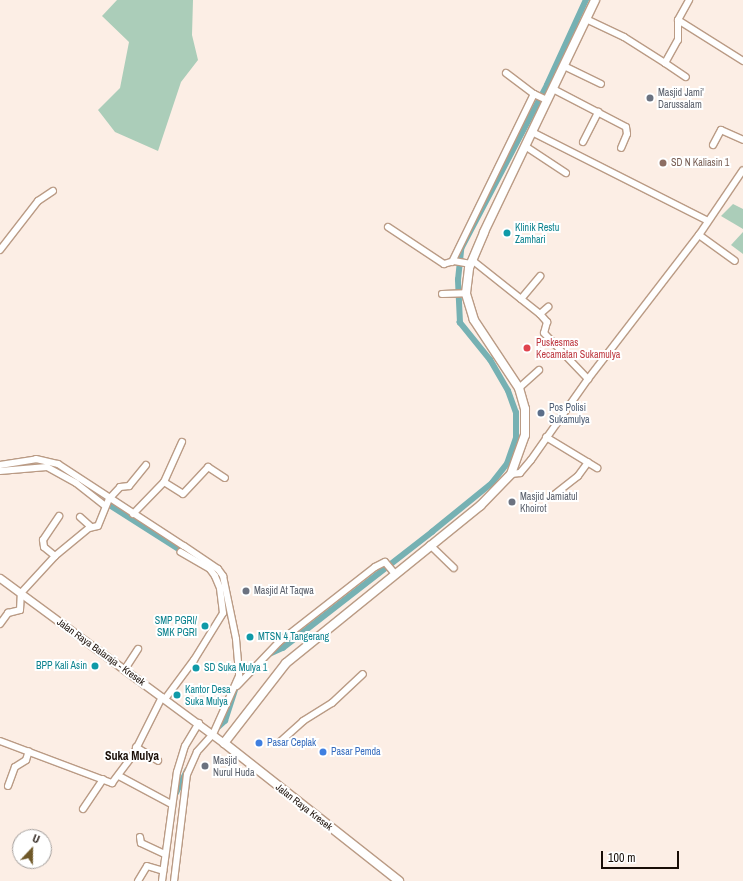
<!DOCTYPE html>
<style>
body{margin:0}
#map{position:relative;width:743px;height:881px;overflow:hidden;background:#fceee5;font-family:"Archivo Narrow",sans-serif}
div>[style]{position:absolute}
.green>*{inset:0;background:#abcdb9}
.canal>*{height:5.5px;margin:-2.75px;padding:0 2.75px;transform-origin:2.75px;border-radius:2.75px;background:#76b1b3}
.roads{filter:drop-shadow(1px 0 #ba9b85) drop-shadow(-1px 0 #ba9b85) drop-shadow(0 1px #ba9b85) drop-shadow(0 -1px #ba9b85)}
.minor>*{height:6px;margin:-3px;padding:0 3px;transform-origin:3px;border-radius:3px;background:#fff}
.tertiary>*{height:7px;margin:-3.5px;padding:0 3.5px;transform-origin:3.5px;border-radius:3.5px;background:#fff}
.secondary>*{height:8px;margin:-4px;padding:0 4px;transform-origin:4px;border-radius:4px;background:#fff}
.dots>*{width:11px;height:11px;translate:-50% -50%;box-sizing:border-box;border:2px solid #fff;border-radius:50%}
span{translate:-50% -50%;white-space:nowrap;text-align:center;line-height:1.15;-webkit-text-stroke:4px #fff;paint-order:stroke}
.worship-label{font-size:10px;color:#5b616d}
.left{translate:0 -50%;text-align:left}
.education-label{font-size:10px;color:#785e54}
.culture-label{font-size:10px;color:#0d838f}
.right{translate:-100% -50%;text-align:right}
.health-label{font-size:10px;color:#be3a42}
.service-label{font-size:10px;color:#4e5e75}
.street-label{font-size:10px;color:#180d06}
.shop-label{font-size:10px;color:#366cbe}
.quarter-label{font-size:12px;color:#180d06;font-weight:700}
.north{position:absolute;left:12px;top:829px;width:40px;height:40px;box-sizing:border-box;background:#fff;border:1px solid #a39e9b;border-radius:50%;rotate:22deg;font-size:11px;font-weight:700;line-height:16px;text-align:center;color:#180d06}
.north::after{content:'';display:block;margin:auto;width:14px;height:18px;background:#6f5828;clip-path:polygon(50% 0,100% 100%,50% 72%,0 100%)}
.scale{position:absolute;left:601px;top:851px;width:78px;height:18px;box-sizing:border-box;border:2px solid #180d06;border-top:0;padding-left:5px;font-size:12px;line-height:14px;white-space:nowrap;color:#180d06;-webkit-text-stroke:3px #fff;paint-order:stroke}
</style>
<div id="map">
<div class="green">
<i style="clip-path:polygon(117px 0,193px 0,192px 35px,198px 60px,181px 82px,158px 151px,115px 132px,98px 110px,120px 88px,129px 42px,102px 16px)"></i>
<i style="clip-path:polygon(733px 204px,743px 209px,743px 229px,721px 216px)"></i>
<i style="clip-path:polygon(743px 232px,743px 254px,731px 245px)"></i>
</div>
<div class="canal">
<i style="left:105px;top:502px;width:95px;rotate:32.5deg"></i>
<i style="left:267px;top:655px;width:17px;rotate:-24deg"></i>
<i style="left:283px;top:648px;width:189px;rotate:-37.9deg"></i>
<i style="left:432px;top:532px;width:77px;rotate:-39.2deg"></i>
<i style="left:492px;top:483px;width:24px;rotate:-52deg"></i>
<i style="left:507px;top:464px;width:28px;rotate:-71deg"></i>
<i style="left:516px;top:438px;width:25px;rotate:-90deg"></i>
<i style="left:516px;top:413px;width:23px;rotate:-110deg"></i>
<i style="left:508px;top:391px;width:36px;rotate:-120deg"></i>
<i style="left:490px;top:360px;width:48px;rotate:-129deg"></i>
<i style="left:460px;top:323px;width:43px;rotate:-92.7deg"></i>
<i style="left:458px;top:280px;width:31px;rotate:-84deg"></i>
<i style="left:461px;top:249px;width:185px;rotate:-62.3deg"></i>
<i style="left:547px;top:85px;width:94px;rotate:-65.4deg"></i>
<i style="left:216px;top:729px;width:12px;rotate:-42deg"></i>
<i style="left:225px;top:721px;width:32px;rotate:-72deg"></i>
<i style="left:176px;top:793px;width:25px;rotate:-64deg"></i>
</div>
<div class="roads">
<div class="minor">
<i style="left:586px;top:19px;width:42px;rotate:25.3deg"></i>
<i style="left:624px;top:37px;width:49px;rotate:32.4deg"></i>
<i style="left:665px;top:63px;width:26px;rotate:-61deg"></i>
<i style="left:678px;top:40px;width:20px;rotate:-90deg"></i>
<i style="left:678px;top:20px;width:23px;rotate:-61deg"></i>
<i style="left:678px;top:20px;width:77px;rotate:32.2deg"></i>
<i style="left:665px;top:63px;width:25px;rotate:34deg"></i>
<i style="left:564px;top:66px;width:41px;rotate:25.9deg"></i>
<i style="left:506px;top:73px;width:35px;rotate:37deg"></i>
<i style="left:534px;top:94px;width:14px;rotate:25deg"></i>
<i style="left:553px;top:89px;width:82px;rotate:27.5deg"></i>
<i style="left:626px;top:127px;width:7px;rotate:82deg"></i>
<i style="left:627px;top:134px;width:15px;rotate:113deg"></i>
<i style="left:532px;top:132px;width:197px;rotate:26.8deg"></i>
<i style="left:583px;top:142px;width:34px;rotate:-63deg"></i>
<i style="left:713px;top:145px;width:17px;rotate:-62deg"></i>
<i style="left:721px;top:130px;width:24px;rotate:24deg"></i>
<i style="left:525px;top:146px;width:49px;rotate:33.4deg"></i>
<i style="left:388px;top:227px;width:67px;rotate:33.5deg"></i>
<i style="left:444px;top:264px;width:10px;rotate:-17deg"></i>
<i style="left:454px;top:261px;width:17px;rotate:10deg"></i>
<i style="left:699px;top:235px;width:44px;rotate:35.8deg"></i>
<i style="left:0;top:250px;width:62px;rotate:-52.2deg"></i>
<i style="left:38px;top:201px;width:18px;rotate:-34deg"></i>
<i style="left:472px;top:260px;width:87px;rotate:38.5deg"></i>
<i style="left:540px;top:314px;width:11px;rotate:49deg"></i>
<i style="left:547px;top:322px;width:11px;rotate:105deg"></i>
<i style="left:544px;top:333px;width:64px;rotate:46.3deg"></i>
<i style="left:452px;top:262px;width:187px;rotate:-64deg"></i>
<i style="left:442px;top:294px;width:24px;rotate:-2deg"></i>
<i style="left:521px;top:299px;width:30px;rotate:-50deg"></i>
<i style="left:540px;top:314px;width:11px;rotate:-41deg"></i>
<i style="left:519px;top:388px;width:27px;rotate:-42deg"></i>
<i style="left:546px;top:437px;width:60px;rotate:31.3deg"></i>
<i style="left:0;top:465px;width:36px;rotate:-9deg"></i>
<i style="left:36px;top:459px;width:23px;rotate:13deg"></i>
<i style="left:58px;top:464px;width:150px;rotate:33.1deg"></i>
<i style="left:184px;top:546px;width:41px;rotate:34.1deg"></i>
<i style="left:218px;top:569px;width:9px;rotate:54deg"></i>
<i style="left:223px;top:576px;width:64px;rotate:78.3deg"></i>
<i style="left:236px;top:639px;width:37px;rotate:85deg"></i>
<i style="left:239px;top:676px;width:64px;rotate:114.1deg"></i>
<i style="left:213px;top:734px;width:24px;rotate:132deg"></i>
<i style="left:197px;top:752px;width:24px;rotate:114deg"></i>
<i style="left:187px;top:774px;width:108px;rotate:96.9deg"></i>
<i style="left:0;top:471px;width:47px;rotate:-4.9deg"></i>
<i style="left:47px;top:467px;width:33px;rotate:29deg"></i>
<i style="left:76px;top:483px;width:37px;rotate:38deg"></i>
<i style="left:511px;top:474px;width:9px;rotate:-6deg"></i>
<i style="left:520px;top:473px;width:17px;rotate:-50deg"></i>
<i style="left:531px;top:460px;width:99px;rotate:-54.9deg"></i>
<i style="left:588px;top:379px;width:182px;rotate:-52.4deg"></i>
<i style="left:699px;top:235px;width:78px;rotate:-55.9deg"></i>
<i style="left:164px;top:482px;width:44px;rotate:-65.8deg"></i>
<i style="left:555px;top:494px;width:29px;rotate:-38deg"></i>
<i style="left:578px;top:476px;width:17px;rotate:-54deg"></i>
<i style="left:133px;top:514px;width:45px;rotate:-45.9deg"></i>
<i style="left:164px;top:482px;width:22px;rotate:32deg"></i>
<i style="left:183px;top:494px;width:37px;rotate:-47deg"></i>
<i style="left:208px;top:467px;width:20px;rotate:33deg"></i>
<i style="left:80px;top:517px;width:15px;rotate:42deg"></i>
<i style="left:430px;top:545px;width:33px;rotate:44deg"></i>
<i style="left:55px;top:556px;width:14px;rotate:-141deg"></i>
<i style="left:44px;top:547px;width:7px;rotate:-98deg"></i>
<i style="left:43px;top:540px;width:29px;rotate:-56deg"></i>
<i style="left:0;top:624px;width:14px;rotate:-54deg"></i>
<i style="left:8px;top:613px;width:12px;rotate:-14deg"></i>
<i style="left:20px;top:610px;width:17px;rotate:-87deg"></i>
<i style="left:21px;top:593px;width:50px;rotate:-47.4deg"></i>
<i style="left:55px;top:556px;width:44px;rotate:-39.5deg"></i>
<i style="left:89px;top:528px;width:9px;rotate:-13deg"></i>
<i style="left:98px;top:526px;width:29px;rotate:-68deg"></i>
<i style="left:109px;top:499px;width:16px;rotate:-47deg"></i>
<i style="left:120px;top:487px;width:9px;rotate:-6deg"></i>
<i style="left:129px;top:486px;width:27px;rotate:-51deg"></i>
<i style="left:125px;top:669px;width:24px;rotate:-57deg"></i>
<i style="left:237px;top:686px;width:61px;rotate:-46.3deg"></i>
<i style="left:279px;top:642px;width:122px;rotate:-38deg"></i>
<i style="left:375px;top:567px;width:11px;rotate:-27deg"></i>
<i style="left:385px;top:562px;width:16px;rotate:50deg"></i>
<i style="left:165px;top:699px;width:49px;rotate:-53.4deg"></i>
<i style="left:194px;top:660px;width:55px;rotate:-58.3deg"></i>
<i style="left:223px;top:613px;width:25px;rotate:-97deg"></i>
<i style="left:220px;top:588px;width:13px;rotate:-113deg"></i>
<i style="left:215px;top:576px;width:9px;rotate:-126deg"></i>
<i style="left:210px;top:569px;width:34px;rotate:-150deg"></i>
<i style="left:0;top:741px;width:120px;rotate:20.6deg"></i>
<i style="left:112px;top:783px;width:35px;rotate:-53deg"></i>
<i style="left:133px;top:755px;width:65px;rotate:-63.4deg"></i>
<i style="left:281px;top:741px;width:30px;rotate:-42deg"></i>
<i style="left:303px;top:721px;width:34px;rotate:-32deg"></i>
<i style="left:332px;top:703px;width:42px;rotate:-43.1deg"></i>
<i style="left:136px;top:747px;width:26px;rotate:32deg"></i>
<i style="left:119px;top:776px;width:59px;rotate:28.3deg"></i>
<i style="left:8px;top:786px;width:20px;rotate:-70deg"></i>
<i style="left:15px;top:767px;width:13px;rotate:-32deg"></i>
<i style="left:26px;top:760px;width:9px;rotate:-72deg"></i>
<i style="left:83px;top:809px;width:36px;rotate:-56deg"></i>
<i style="left:140px;top:837px;width:6px;rotate:81deg"></i>
<i style="left:141px;top:843px;width:26px;rotate:25deg"></i>
<i style="left:138px;top:881px;width:17px;rotate:-59deg"></i>
<i style="left:147px;top:866px;width:17px;rotate:17deg"></i>
<i style="left:162px;top:881px;width:110px;rotate:-82.2deg"></i>
<i style="left:177px;top:772px;width:27px;rotate:-73deg"></i>
<i style="left:185px;top:746px;width:27px;rotate:-59deg"></i>
</div>
<div class="tertiary">
<i style="left:0;top:578px;width:278px;rotate:36.4deg"></i>
</div>
<div class="secondary">
<i style="left:399px;top:881px;width:223px;rotate:-141.7deg"></i>
<i style="left:224px;top:743px;width:101px;rotate:-52.2deg"></i>
<i style="left:286px;top:663px;width:250px;rotate:-39deg"></i>
<i style="left:480px;top:506px;width:45px;rotate:-45.9deg"></i>
<i style="left:511px;top:474px;width:41px;rotate:-70.3deg"></i>
<i style="left:525px;top:435px;width:26px;rotate:-90deg"></i>
<i style="left:525px;top:409px;width:22px;rotate:-106deg"></i>
<i style="left:519px;top:388px;width:82px;rotate:-123.5deg"></i>
<i style="left:474px;top:320px;width:28px;rotate:-107deg"></i>
<i style="left:466px;top:293px;width:25px;rotate:-83deg"></i>
<i style="left:469px;top:268px;width:39px;rotate:-67deg"></i>
<i style="left:484px;top:232px;width:257px;rotate:-64.4deg"></i>
</div>
</div>
<div class="dots">
<i style="left:650px;top:98px;background:#6b7280"></i>
<i style="left:663px;top:163px;background:#8d6e63"></i>
<i style="left:507px;top:233px;background:#0f9aa8"></i>
<i style="left:527px;top:348px;background:#e0444e"></i>
<i style="left:541px;top:413px;background:#5c6f8a"></i>
<i style="left:512px;top:502px;background:#6b7280"></i>
<i style="left:246px;top:591px;background:#6b7280"></i>
<i style="left:205px;top:626px;background:#0f9aa8"></i>
<i style="left:250px;top:637px;background:#0f9aa8"></i>
<i style="left:95px;top:666px;background:#0f9aa8"></i>
<i style="left:196px;top:668px;background:#0f9aa8"></i>
<i style="left:177px;top:695px;background:#0f9aa8"></i>
<i style="left:259px;top:743px;background:#3f7fe0"></i>
<i style="left:323px;top:752px;background:#3f7fe0"></i>
<i style="left:205px;top:766px;background:#6b7280"></i>
</div>
<div class="worship-label">
<span class="left" style="left:658px;top:98px">Masjid Jami'<br>Darussalam</span>
<span class="left" style="left:520px;top:502px">Masjid Jamiatul<br>Khoirot</span>
<span class="left" style="left:254px;top:591px">Masjid At Taqwa</span>
<span class="left" style="left:213px;top:766px">Masjid<br>Nurul Huda</span>
</div>
<div class="education-label">
<span class="left" style="left:671px;top:163px">SD N Kaliasin 1</span>
</div>
<div class="culture-label">
<span class="left" style="left:515px;top:233px">Klinik Restu<br>Zamhari</span>
<span class="right" style="left:197px;top:626px">SMP PGRI/<br>SMK PGRI</span>
<span class="left" style="left:258px;top:637px">MTSN 4 Tangerang</span>
<span class="right" style="left:87px;top:666px">BPP Kali Asin</span>
<span class="left" style="left:204px;top:668px">SD Suka Mulya 1</span>
<span class="left" style="left:185px;top:695px">Kantor Desa<br>Suka Mulya</span>
</div>
<div class="health-label">
<span class="left" style="left:536px;top:348px">Puskesmas<br>Kecamatan Sukamulya</span>
</div>
<div class="service-label">
<span class="left" style="left:549px;top:413px">Pos Polisi<br>Sukamulya</span>
</div>
<div class="street-label">
<span style="left:101px;top:652px;rotate:36deg">Jalan Raya Balaraja - Kresek</span>
<span style="left:304px;top:807px;rotate:38deg">Jalan Raya Kresek</span>
</div>
<div class="shop-label">
<span class="left" style="left:267px;top:743px">Pasar Ceplak</span>
<span class="left" style="left:331px;top:752px">Pasar Pemda</span>
</div>
<div class="quarter-label">
<span style="left:132px;top:757px">Suka Mulya</span>
</div>
<div class="north">U</div>
<div class="scale">100 m</div>
</div>
